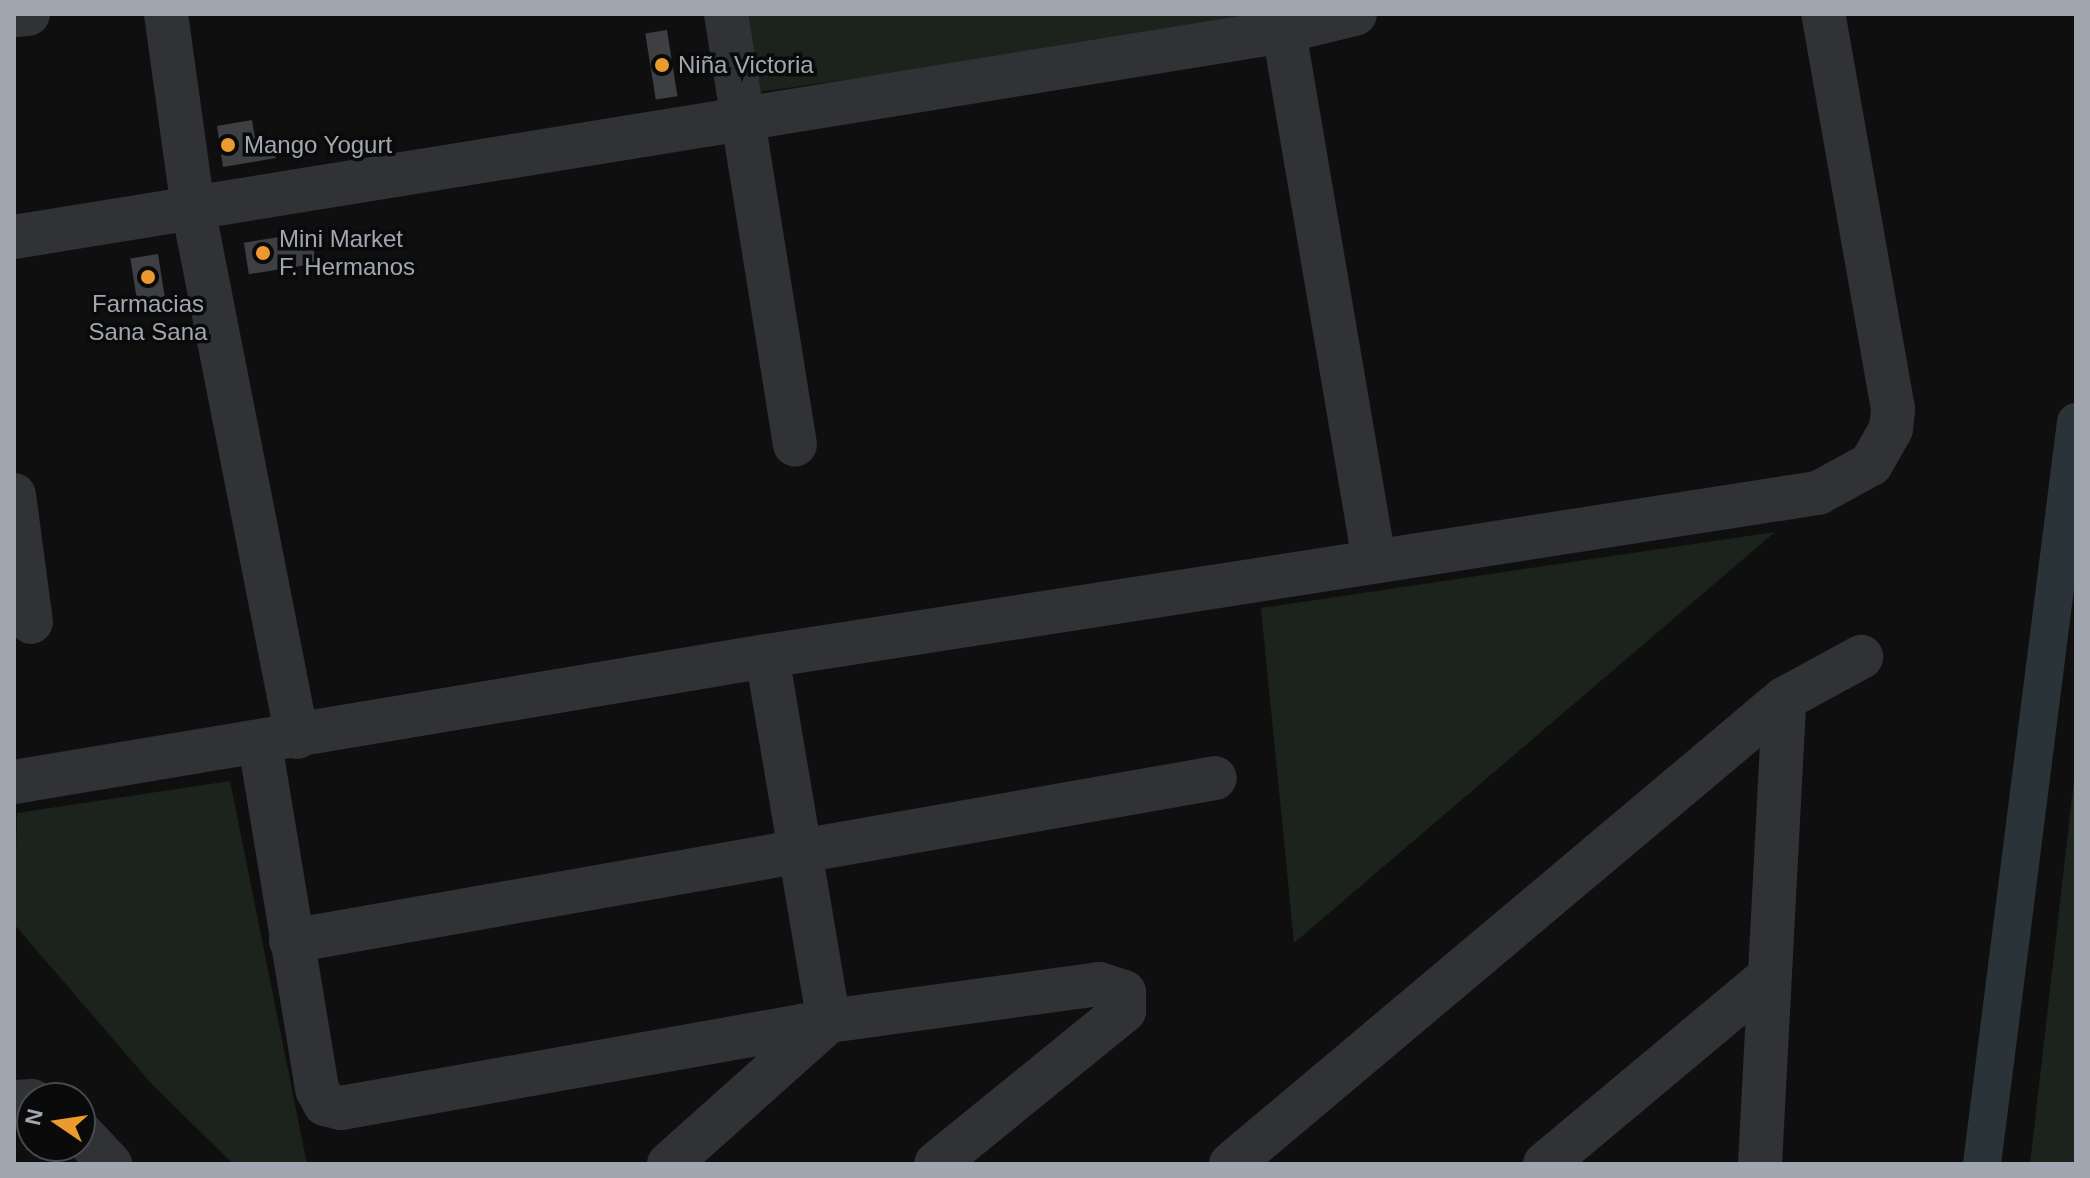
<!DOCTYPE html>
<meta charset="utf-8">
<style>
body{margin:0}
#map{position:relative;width:2090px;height:1178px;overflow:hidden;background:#0f0f10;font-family:Arial,sans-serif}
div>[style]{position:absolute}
.green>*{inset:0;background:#1c231c}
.canal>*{height:38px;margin:-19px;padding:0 19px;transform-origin:19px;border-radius:19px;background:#293338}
.building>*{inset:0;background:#3e3f43;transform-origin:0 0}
.minor>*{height:44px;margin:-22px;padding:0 22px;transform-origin:22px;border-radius:22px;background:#303235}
.dots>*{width:22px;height:22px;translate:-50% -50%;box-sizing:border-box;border:4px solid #0a0a0b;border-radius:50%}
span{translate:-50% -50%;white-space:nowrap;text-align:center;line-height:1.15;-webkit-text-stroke:7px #0a0a0b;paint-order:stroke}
.poi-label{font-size:24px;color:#a1a7b1}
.left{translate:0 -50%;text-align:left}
.frame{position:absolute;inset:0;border:16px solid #a1a7b1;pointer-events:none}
.north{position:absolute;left:16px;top:1082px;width:80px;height:80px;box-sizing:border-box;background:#0a0a0b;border:2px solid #46494d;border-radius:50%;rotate:283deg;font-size:22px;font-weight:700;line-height:32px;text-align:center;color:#a1a7b1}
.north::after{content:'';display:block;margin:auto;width:28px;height:36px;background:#ea9a2e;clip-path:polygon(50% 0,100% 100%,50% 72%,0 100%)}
</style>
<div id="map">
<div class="green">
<i style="clip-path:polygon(726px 14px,1260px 14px,1261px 22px,737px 95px)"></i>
<i style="clip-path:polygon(1775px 532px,1294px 943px,1261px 608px)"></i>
<i style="clip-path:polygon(2076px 763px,2076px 1164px,2030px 1164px)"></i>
<i style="clip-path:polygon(230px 781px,307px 1164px,233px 1164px,150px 1082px,14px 924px,17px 813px)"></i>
</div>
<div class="canal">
<i style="left:1982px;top:1164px;width:748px;rotate:-82.78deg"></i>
</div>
<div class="building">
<i style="left:667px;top:30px;width:67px;height:22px;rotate:81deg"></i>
<i style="clip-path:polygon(252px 120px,256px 144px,273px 142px,276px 158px,223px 167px,217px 126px)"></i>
<i style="left:311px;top:232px;width:32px;height:68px;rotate:81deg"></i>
<i style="left:158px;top:254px;width:43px;height:28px;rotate:81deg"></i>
</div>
<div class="minor">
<i style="left:166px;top:14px;width:196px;rotate:82.1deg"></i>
<i style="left:193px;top:208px;width:539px;rotate:78.88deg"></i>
<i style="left:726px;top:14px;width:436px;rotate:80.9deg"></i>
<i style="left:1281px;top:14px;width:554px;rotate:80.33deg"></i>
<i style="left:14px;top:15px;width:14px;rotate:-4deg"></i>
<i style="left:14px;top:237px;width:1287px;rotate:-9.21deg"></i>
<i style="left:1284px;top:31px;width:73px;rotate:-13.5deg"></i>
<i style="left:14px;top:495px;width:128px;rotate:82.4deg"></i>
<i style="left:767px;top:656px;width:370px;rotate:80.4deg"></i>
<i style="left:260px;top:744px;width:350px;rotate:80.6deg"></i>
<i style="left:317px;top:1089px;width:17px;rotate:62deg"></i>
<i style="left:325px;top:1104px;width:16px;rotate:14deg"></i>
<i style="left:341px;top:1108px;width:496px;rotate:-10.1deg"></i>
<i style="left:829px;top:1021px;width:273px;rotate:-7.8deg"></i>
<i style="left:1099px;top:984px;width:26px;rotate:18deg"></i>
<i style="left:1124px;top:992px;width:19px;rotate:90deg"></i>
<i style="left:1124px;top:1011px;width:242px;rotate:140.9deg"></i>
<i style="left:14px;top:782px;width:763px;rotate:-9.5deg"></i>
<i style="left:767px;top:656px;width:1064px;rotate:-8.82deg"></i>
<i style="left:1818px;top:493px;width:60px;rotate:-28.7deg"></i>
<i style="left:1871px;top:464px;width:40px;rotate:-60.3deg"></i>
<i style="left:1891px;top:429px;width:20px;rotate:-84deg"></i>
<i style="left:1893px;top:409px;width:401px;rotate:-100deg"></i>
<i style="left:291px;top:941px;width:938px;rotate:-10deg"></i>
<i style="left:14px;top:1102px;width:18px;rotate:-3deg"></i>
<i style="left:80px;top:1132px;width:44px;rotate:46.8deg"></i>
<i style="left:669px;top:1164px;width:215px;rotate:-41.8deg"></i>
<i style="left:1231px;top:1164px;width:723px;rotate:-40.06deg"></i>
<i style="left:1784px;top:699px;width:88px;rotate:-28.6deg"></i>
<i style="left:1545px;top:1164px;width:293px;rotate:-39.9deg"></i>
<i style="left:1760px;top:1164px;width:466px;rotate:-87deg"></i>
</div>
<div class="dots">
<i style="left:662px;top:65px;background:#ea9a2e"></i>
<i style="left:228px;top:145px;background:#ea9a2e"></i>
<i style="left:263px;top:253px;background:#ea9a2e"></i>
<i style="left:148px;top:277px;background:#ea9a2e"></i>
</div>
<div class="poi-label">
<span class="left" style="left:678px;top:65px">Niña Victoria</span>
<span class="left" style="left:244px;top:145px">Mango Yogurt</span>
<span class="left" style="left:279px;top:253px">Mini Market<br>F. Hermanos</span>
<span style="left:148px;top:318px">Farmacias<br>Sana Sana</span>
</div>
<div class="frame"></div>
<div class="north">N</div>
</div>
